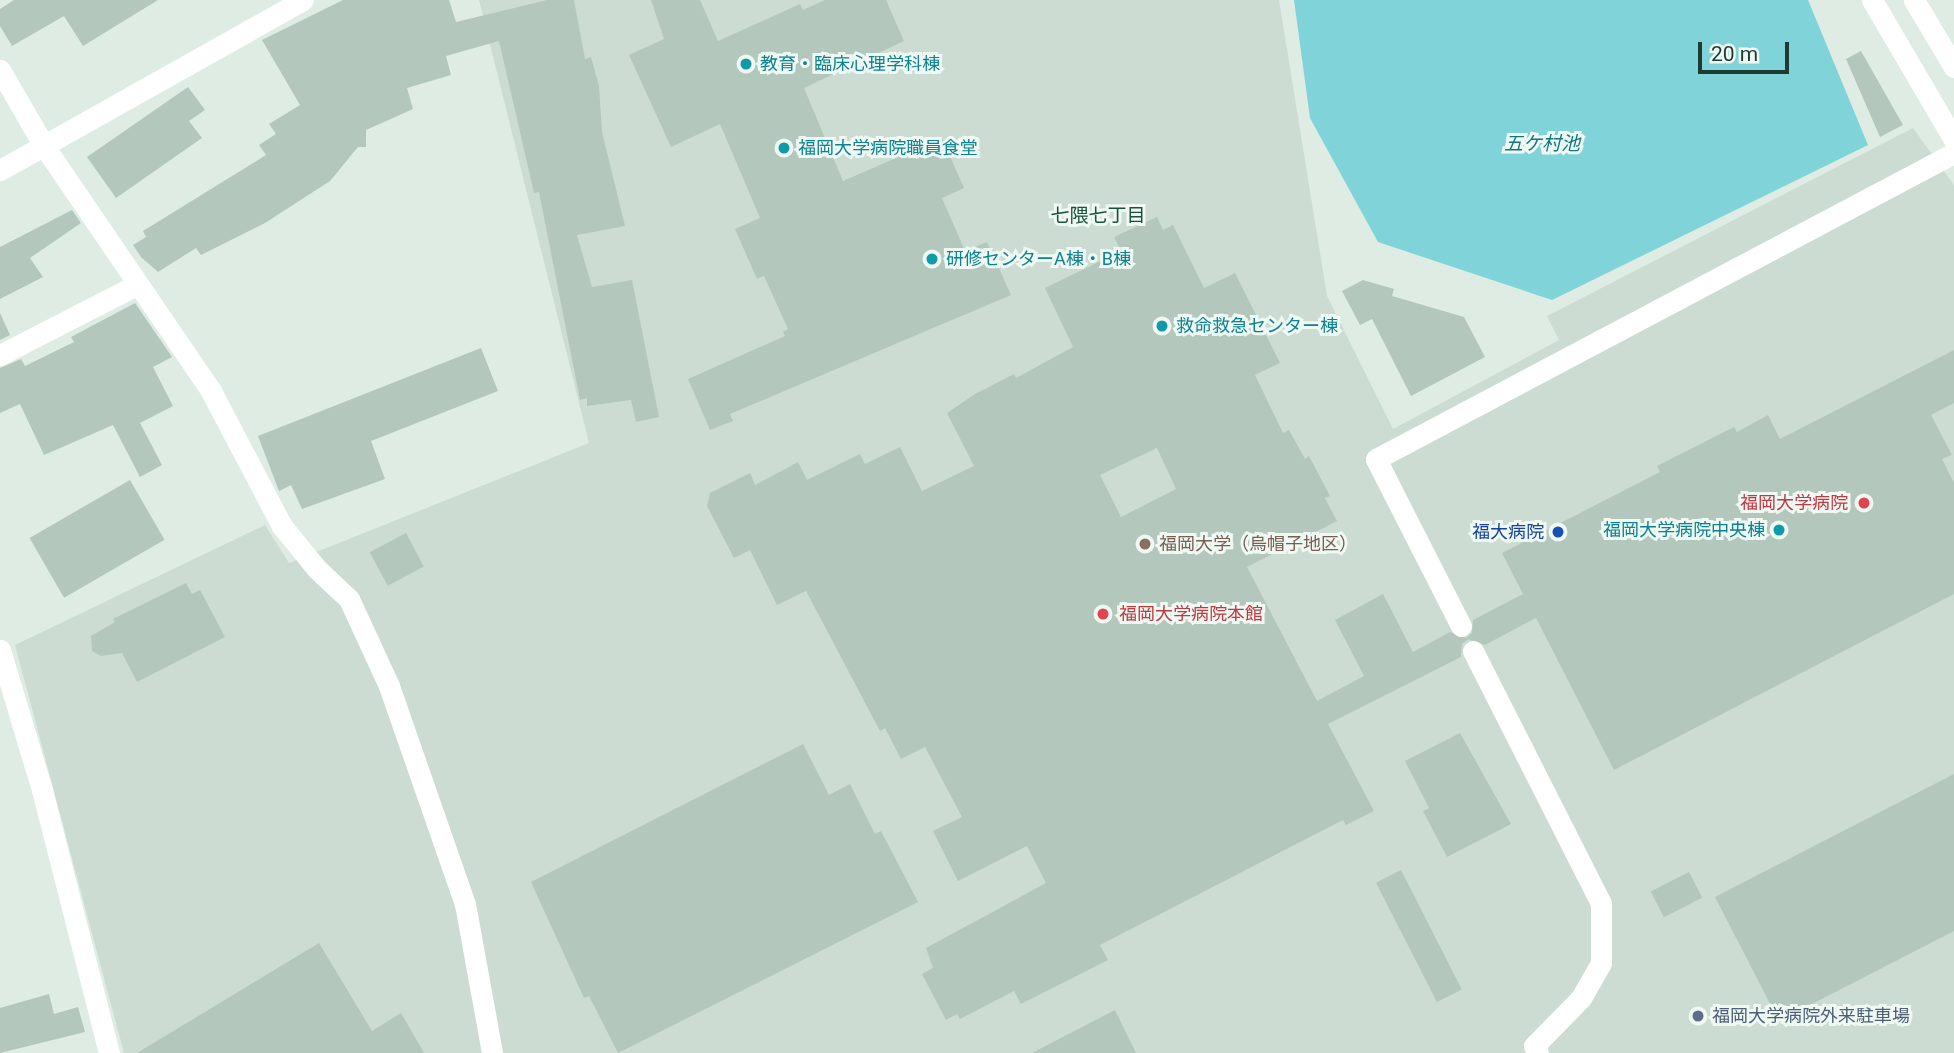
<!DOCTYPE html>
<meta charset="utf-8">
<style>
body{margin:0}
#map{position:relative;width:1954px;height:1053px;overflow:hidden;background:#deece4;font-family:Roboto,"Noto Sans JP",sans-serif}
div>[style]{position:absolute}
.built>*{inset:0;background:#ccdcd3}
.water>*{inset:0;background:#80d3d8}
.building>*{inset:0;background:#b3c7bd;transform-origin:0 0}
.minor>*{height:21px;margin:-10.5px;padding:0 10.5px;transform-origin:10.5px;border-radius:10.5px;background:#fff}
.tertiary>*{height:21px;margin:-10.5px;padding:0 10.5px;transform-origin:10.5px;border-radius:10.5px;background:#fff}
.dots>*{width:19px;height:19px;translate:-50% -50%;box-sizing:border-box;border:4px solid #eff8f3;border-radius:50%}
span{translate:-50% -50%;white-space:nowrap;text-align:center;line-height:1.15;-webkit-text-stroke:6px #eff8f3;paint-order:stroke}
.culture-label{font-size:18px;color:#0d838f}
.left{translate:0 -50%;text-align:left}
.right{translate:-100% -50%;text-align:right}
.health-label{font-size:18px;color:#be3a42}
.transit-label{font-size:18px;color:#164399}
.education-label{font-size:18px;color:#785e54}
.service-label{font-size:18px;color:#4e5e75}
.water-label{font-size:19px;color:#12787f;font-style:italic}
.neighbourhood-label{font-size:19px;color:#18513e}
.scale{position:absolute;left:1698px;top:42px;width:91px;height:32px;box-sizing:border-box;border:4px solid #1e3d32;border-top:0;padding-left:9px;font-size:21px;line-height:24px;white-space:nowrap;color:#1e3d32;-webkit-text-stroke:5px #eff8f3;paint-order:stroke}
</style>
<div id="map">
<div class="built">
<i style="clip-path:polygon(479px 0,1279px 0,1327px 296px,1393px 429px,1559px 340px,1547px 316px,1913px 128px,1954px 185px,1954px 1053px,124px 1053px,15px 645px,265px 525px,289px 563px,589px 443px)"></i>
</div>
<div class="water">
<i style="clip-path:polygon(1294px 0,1808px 0,1868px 145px,1552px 300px,1378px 242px,1310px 118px)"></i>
</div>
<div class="building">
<i style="clip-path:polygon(14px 0,158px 0,83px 46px,64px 16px,12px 46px,0 26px,0 9px)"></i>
<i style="clip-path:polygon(343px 0,449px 0,456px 22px,547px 0,574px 0,585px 59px,591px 57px,599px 86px,602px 132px,625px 226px,577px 235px,592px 287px,632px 280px,659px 417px,636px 422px,631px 400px,587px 406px,587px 398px,580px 400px,539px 192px,534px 193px,499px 41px,446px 56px,451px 75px,407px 88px,413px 109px,366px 130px,366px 147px,358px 147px,330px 181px,265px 223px,201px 255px,196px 248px,158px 272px,141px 257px,133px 245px,146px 237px,143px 231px,266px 155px,259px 145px,276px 134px,269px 124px,300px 105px,262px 40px)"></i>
<i style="clip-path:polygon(651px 0,700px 0,718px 41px,800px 4px,803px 10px,825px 0,886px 0,904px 41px,804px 88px,843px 181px,942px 138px,964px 188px,942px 198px,965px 251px,987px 242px,1011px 295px,730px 414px,733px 421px,710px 430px,688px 379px,785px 336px,783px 332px,788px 329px,764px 276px,757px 279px,735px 229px,760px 218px,720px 124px,671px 147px,629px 55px,664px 39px)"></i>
<i style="clip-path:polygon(1861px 51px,1903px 125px,1880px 137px,1846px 59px)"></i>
<i style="clip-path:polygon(188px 87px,205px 110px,189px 121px,202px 138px,116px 198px,87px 157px)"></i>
<i style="clip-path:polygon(72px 210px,81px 223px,30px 258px,43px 277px,0 299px,0 247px)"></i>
<i style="clip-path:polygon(evenodd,1157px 217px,1163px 230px,1173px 225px,1204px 288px,1235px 273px,1280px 363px,1255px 375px,1283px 433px,1289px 430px,1305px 459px,1309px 456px,1330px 496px,1325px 498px,1337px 521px,1247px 567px,1317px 701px,1364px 676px,1335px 620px,1383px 594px,1413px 652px,1450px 632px,1466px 638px,1472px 633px,1473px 620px,1523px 594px,1502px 553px,1660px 472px,1657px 466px,1734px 427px,1737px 432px,1768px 415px,1780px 439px,1954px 350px,1954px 403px,1931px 415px,1952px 455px,1942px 459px,1954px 483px,1954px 594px,1614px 770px,1536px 618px,1485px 645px,1468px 639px,1462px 644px,1461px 657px,1328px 724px,1374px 811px,1346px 825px,1343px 820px,1100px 945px,1108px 960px,1021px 1004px,1014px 991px,960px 1019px,957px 1014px,946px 1020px,922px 974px,933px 968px,926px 948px,1046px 883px,1027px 846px,958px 881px,933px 831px,962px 817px,925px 747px,901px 759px,885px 728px,880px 731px,806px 591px,777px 605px,750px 550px,734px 558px,707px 506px,710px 493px,750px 473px,755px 485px,798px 462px,807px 480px,860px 454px,865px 464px,900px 447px,922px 491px,974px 466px,947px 413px,975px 394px,1014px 374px,1016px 378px,1073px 347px,1045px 288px,1121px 251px,1114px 237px,1157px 217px,1157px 448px,1176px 489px,1121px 517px,1100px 475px,1157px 448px)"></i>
<i style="clip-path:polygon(1363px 280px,1394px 289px,1392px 296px,1464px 317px,1485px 357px,1411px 396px,1372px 319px,1360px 325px,1342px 291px)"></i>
<i style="clip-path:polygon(135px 303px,172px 357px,153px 367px,173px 406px,140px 423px,162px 465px,140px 477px,113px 425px,44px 455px,20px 404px,0 413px,0 368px,21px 359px,25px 366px,74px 342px,71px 337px)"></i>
<i style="clip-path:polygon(0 313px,10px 335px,0 340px)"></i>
<i style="clip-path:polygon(481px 348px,498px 391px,371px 441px,385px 479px,302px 509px,291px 485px,279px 491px,258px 436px)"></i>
<i style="left:130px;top:480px;width:69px;height:116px;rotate:60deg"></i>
<i style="left:406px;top:533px;width:38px;height:41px;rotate:62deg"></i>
<i style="clip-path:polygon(186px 583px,192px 594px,200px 590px,225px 637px,137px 682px,122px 653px,101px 656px,92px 651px,91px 636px,115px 622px,113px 619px)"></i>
<i style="clip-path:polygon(1460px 733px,1511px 824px,1447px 857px,1423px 811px,1429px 808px,1405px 761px)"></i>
<i style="clip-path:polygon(803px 744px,829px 795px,850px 784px,875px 834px,881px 831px,918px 902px,618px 1053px,589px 996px,584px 998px,531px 882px)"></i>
<i style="clip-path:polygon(1954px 774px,1954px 931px,1779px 1021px,1715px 897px)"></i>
<i style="left:1401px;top:870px;width:134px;height:28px;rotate:63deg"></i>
<i style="left:1689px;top:872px;width:29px;height:43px;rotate:63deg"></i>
<i style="clip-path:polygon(319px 943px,372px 1031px,401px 1013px,424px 1053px,137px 1053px)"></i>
<i style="clip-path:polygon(49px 994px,54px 1014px,78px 1007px,85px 1032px,0 1053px,0 1008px)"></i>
<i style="clip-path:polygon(1115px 1010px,1136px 1053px,1032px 1053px)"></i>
</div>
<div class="minor">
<i style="left:0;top:70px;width:88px;rotate:59.9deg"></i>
<i style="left:44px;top:146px;width:297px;rotate:55.7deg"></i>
<i style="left:211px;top:391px;width:153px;rotate:62.3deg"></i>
<i style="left:282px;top:526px;width:55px;rotate:50.9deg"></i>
<i style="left:317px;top:569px;width:44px;rotate:43.2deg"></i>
<i style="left:349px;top:599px;width:96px;rotate:65.3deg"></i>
<i style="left:389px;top:686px;width:231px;rotate:70.8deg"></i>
<i style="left:465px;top:904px;width:151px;rotate:79.7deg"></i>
<i style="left:0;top:170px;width:347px;rotate:-29.3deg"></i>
<i style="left:0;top:355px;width:153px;rotate:-27.2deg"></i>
<i style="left:0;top:650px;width:146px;rotate:73.3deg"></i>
<i style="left:42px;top:790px;width:271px;rotate:75.7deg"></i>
</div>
<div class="tertiary">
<i style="left:1872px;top:0;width:162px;rotate:59.6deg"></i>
<i style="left:1914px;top:0;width:78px;rotate:59.2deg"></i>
<i style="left:1461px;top:626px;width:187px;rotate:-117deg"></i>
<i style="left:1376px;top:459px;width:654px;rotate:-27.9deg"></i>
<i style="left:1473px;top:651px;width:283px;rotate:63.1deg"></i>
<i style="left:1601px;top:903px;width:60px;rotate:90deg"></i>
<i style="left:1601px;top:963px;width:40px;rotate:119.7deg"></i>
<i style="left:1581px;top:998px;width:67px;rotate:134.4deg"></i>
<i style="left:1534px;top:1046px;width:8px;rotate:60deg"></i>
</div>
<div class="dots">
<i style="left:746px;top:64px;background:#0f9aa8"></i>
<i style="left:784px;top:148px;background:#0f9aa8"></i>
<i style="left:932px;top:259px;background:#0f9aa8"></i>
<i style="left:1162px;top:326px;background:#0f9aa8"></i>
<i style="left:1864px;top:503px;background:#e0444e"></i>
<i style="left:1779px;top:530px;background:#0f9aa8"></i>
<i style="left:1558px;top:532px;background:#1a4fb4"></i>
<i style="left:1145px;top:544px;background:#8d6e63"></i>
<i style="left:1103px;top:614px;background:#e0444e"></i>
<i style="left:1698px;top:1016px;background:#5c6f8a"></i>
</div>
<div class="culture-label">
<span class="left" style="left:760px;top:64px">教育・臨床心理学科棟</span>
<span class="left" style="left:798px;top:148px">福岡大学病院職員食堂</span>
<span class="left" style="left:946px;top:259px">研修センターA棟・B棟</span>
<span class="left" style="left:1176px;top:326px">救命救急センター棟</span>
<span class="right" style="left:1765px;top:530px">福岡大学病院中央棟</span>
</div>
<div class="health-label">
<span class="right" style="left:1848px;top:503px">福岡大学病院</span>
<span class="left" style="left:1119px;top:614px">福岡大学病院本館</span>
</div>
<div class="transit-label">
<span class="right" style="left:1544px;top:532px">福大病院</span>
</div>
<div class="education-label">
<span class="left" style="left:1159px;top:544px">福岡大学（烏帽子地区）</span>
</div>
<div class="service-label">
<span class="left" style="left:1712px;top:1016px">福岡大学病院外来駐車場</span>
</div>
<div class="water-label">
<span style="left:1542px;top:144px">五ケ村池</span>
</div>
<div class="neighbourhood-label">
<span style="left:1098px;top:216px">七隈七丁目</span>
</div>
<div class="scale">20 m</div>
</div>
